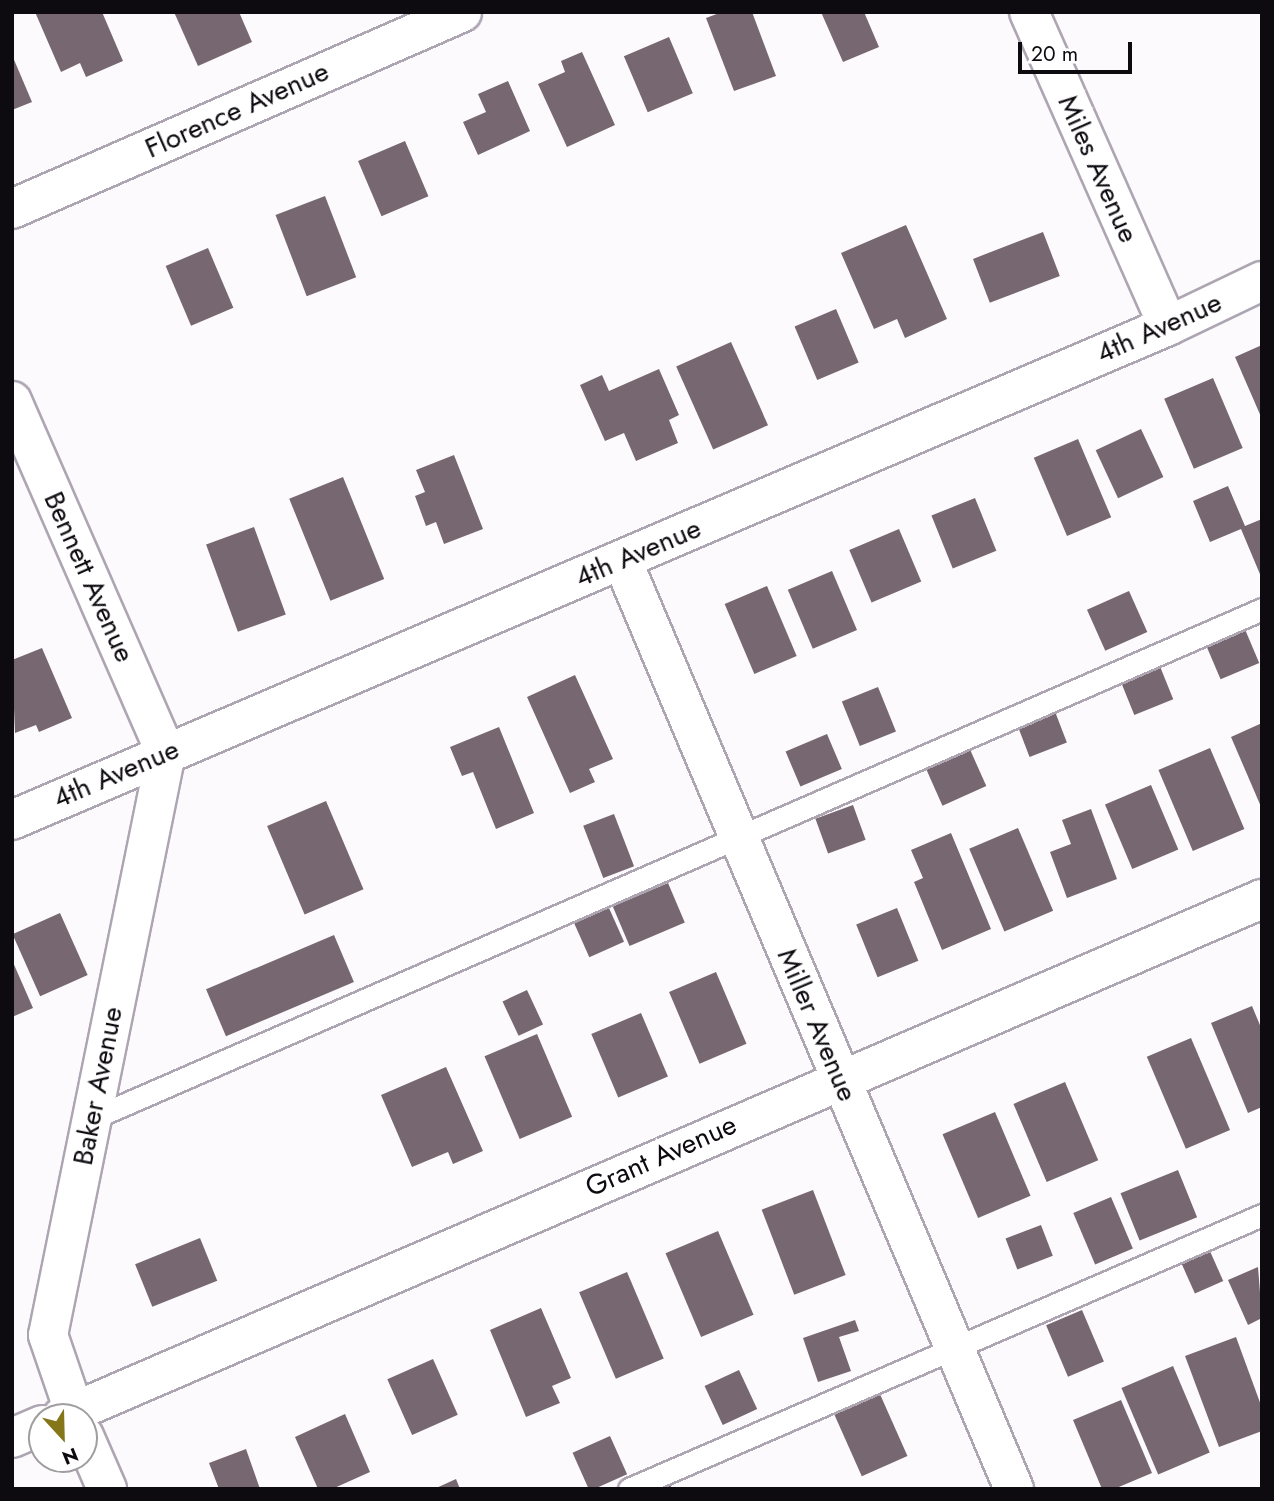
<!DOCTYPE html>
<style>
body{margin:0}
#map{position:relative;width:1274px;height:1501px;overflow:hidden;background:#fcfafd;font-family:Jost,sans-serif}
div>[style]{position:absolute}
.building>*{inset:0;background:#766770;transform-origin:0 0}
.roads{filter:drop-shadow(2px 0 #aea5b3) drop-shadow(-2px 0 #aea5b3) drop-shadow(0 2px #aea5b3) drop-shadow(0 -2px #aea5b3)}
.lane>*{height:21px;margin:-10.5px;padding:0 10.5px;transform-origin:10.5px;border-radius:10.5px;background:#fff}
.street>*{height:38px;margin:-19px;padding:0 19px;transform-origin:19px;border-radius:19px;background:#fff}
.secondary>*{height:38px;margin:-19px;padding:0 19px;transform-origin:19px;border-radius:19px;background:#fff}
span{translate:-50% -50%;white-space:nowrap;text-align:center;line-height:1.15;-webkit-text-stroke:6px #fff;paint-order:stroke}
.street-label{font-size:28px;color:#0e0b10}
.frame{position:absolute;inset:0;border:14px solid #0e0b10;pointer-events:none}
.north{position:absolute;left:28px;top:1403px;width:70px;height:70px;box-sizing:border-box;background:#fff;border:2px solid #9f9d9f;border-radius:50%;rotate:158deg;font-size:19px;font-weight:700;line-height:28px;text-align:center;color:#0e0b10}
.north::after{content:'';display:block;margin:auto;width:24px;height:32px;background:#85761a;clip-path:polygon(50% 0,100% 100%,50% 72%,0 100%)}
.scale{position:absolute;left:1018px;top:42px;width:114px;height:32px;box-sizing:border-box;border:4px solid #0e0b10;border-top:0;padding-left:9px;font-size:21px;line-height:24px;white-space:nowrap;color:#0e0b10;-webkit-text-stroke:5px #fff;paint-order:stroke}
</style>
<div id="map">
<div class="building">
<i style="clip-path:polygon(35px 12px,102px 12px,123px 61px,86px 77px,80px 63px,61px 72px)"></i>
<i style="clip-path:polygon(174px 12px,239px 12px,252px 42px,198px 66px)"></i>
<i style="clip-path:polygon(722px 12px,752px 12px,776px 76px,734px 91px,706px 18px)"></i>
<i style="clip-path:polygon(821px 12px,864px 12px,879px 47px,843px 62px)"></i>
<i style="left:669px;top:37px;width:61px;height:49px;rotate:67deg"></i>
<i style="clip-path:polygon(582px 52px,615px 125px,567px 147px,538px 84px,565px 72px,561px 61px)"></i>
<i style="clip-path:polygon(12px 55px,32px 102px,12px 110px)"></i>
<i style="clip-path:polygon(508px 81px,530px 131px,478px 155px,463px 122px,486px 112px,478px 94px)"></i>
<i style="left:405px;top:141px;width:60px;height:51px;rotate:67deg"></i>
<i style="left:325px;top:196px;width:87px;height:53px;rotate:69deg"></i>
<i style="clip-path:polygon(906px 225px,947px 319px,905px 338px,897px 319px,874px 329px,841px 253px)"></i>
<i style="left:1043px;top:232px;width:47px;height:75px;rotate:69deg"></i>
<i style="left:208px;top:248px;width:65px;height:46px;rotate:67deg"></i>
<i style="left:836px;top:309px;width:58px;height:45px;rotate:67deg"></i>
<i style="left:731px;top:342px;width:91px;height:60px;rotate:66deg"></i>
<i style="clip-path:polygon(1262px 345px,1262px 419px,1235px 357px)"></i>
<i style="clip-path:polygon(659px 369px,679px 415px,669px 420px,678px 443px,636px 461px,624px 433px,605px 441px,580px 385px,602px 375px,609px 391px)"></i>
<i style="left:1213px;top:378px;width:76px;height:53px;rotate:67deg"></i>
<i style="left:1141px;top:429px;width:53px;height:50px;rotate:65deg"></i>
<i style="left:1078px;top:439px;width:85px;height:48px;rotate:67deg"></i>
<i style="clip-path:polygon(454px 455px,483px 529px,444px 544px,436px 522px,426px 526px,415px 496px,425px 492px,416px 470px)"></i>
<i style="left:343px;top:477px;width:110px;height:58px;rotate:68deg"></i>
<i style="clip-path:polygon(1228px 486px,1245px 526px,1262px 519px,1262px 579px,1241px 529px,1210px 542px,1193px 501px)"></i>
<i style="left:975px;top:498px;width:57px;height:47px;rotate:68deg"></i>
<i style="left:254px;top:527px;width:93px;height:51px;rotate:70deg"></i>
<i style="left:899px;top:529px;width:57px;height:54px;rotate:67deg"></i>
<i style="left:832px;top:571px;width:64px;height:48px;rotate:67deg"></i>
<i style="left:767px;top:586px;width:76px;height:46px;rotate:67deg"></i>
<i style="left:1129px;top:591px;width:45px;height:46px;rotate:66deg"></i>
<i style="left:1244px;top:627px;width:39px;height:42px;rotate:67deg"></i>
<i style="clip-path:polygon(42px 648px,72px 718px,39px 732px,36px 725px,15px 733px,12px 660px)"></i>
<i style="left:1159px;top:664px;width:38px;height:42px;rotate:68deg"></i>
<i style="clip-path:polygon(575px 675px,613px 759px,589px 769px,595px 782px,570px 793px,527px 697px)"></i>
<i style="left:878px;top:687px;width:48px;height:39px;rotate:68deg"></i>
<i style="left:1054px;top:709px;width:36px;height:40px;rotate:69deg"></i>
<i style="clip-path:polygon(1262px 723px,1262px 809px,1231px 737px)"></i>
<i style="clip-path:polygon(499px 727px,534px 813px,496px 829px,473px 772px,462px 776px,450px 747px)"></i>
<i style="left:827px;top:734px;width:38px;height:45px;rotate:67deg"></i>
<i style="left:968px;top:745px;width:45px;height:48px;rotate:66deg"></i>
<i style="left:1210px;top:748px;width:88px;height:56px;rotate:67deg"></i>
<i style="left:1151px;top:785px;width:70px;height:50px;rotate:67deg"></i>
<i style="left:326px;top:801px;width:96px;height:64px;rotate:67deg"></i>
<i style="left:853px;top:805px;width:37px;height:40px;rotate:70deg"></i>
<i style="clip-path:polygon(1091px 809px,1117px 879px,1067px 898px,1050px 852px,1071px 844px,1062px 820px)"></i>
<i style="left:614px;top:814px;width:56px;height:33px;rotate:69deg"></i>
<i style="left:1018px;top:828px;width:90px;height:53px;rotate:67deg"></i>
<i style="clip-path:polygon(951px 833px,991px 929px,942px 950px,914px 882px,923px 878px,911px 850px)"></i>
<i style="left:668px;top:883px;width:43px;height:60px;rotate:67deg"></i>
<i style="left:609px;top:908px;width:37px;height:38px;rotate:66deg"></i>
<i style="left:897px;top:908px;width:57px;height:44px;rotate:68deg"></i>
<i style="left:60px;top:913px;width:68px;height:52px;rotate:66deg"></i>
<i style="left:334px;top:935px;width:51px;height:139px;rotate:67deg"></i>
<i style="clip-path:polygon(12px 960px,33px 1008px,12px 1017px)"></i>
<i style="left:716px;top:972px;width:78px;height:51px;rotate:67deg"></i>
<i style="left:527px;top:990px;width:38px;height:27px;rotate:65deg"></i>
<i style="clip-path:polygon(1252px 1006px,1262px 1030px,1262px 1107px,1248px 1113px,1211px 1023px)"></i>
<i style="left:641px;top:1013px;width:69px;height:54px;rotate:67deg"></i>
<i style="left:537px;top:1034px;width:90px;height:57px;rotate:67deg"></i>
<i style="left:1191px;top:1038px;width:100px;height:48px;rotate:67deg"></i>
<i style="clip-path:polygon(446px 1067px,483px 1151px,453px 1164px,448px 1152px,412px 1167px,381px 1095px)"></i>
<i style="left:1065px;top:1082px;width:85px;height:56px;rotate:67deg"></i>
<i style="left:995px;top:1112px;width:91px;height:57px;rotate:67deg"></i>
<i style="left:1178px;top:1170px;width:51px;height:62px;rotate:68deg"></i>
<i style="left:813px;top:1190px;width:91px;height:55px;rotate:69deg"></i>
<i style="left:1111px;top:1197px;width:56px;height:41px;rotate:67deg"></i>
<i style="left:1041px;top:1225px;width:33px;height:38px;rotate:69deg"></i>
<i style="left:718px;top:1231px;width:91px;height:57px;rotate:67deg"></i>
<i style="left:200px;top:1238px;width:46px;height:70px;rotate:68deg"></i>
<i style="left:1209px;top:1249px;width:35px;height:31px;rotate:66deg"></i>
<i style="clip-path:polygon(1258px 1267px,1262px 1318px,1248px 1325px,1228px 1280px)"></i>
<i style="left:627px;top:1272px;width:94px;height:52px;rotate:67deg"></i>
<i style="clip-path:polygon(541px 1308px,571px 1378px,552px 1386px,560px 1403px,526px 1417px,490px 1330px)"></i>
<i style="left:1082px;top:1310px;width:56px;height:39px;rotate:67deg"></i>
<i style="clip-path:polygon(855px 1320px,859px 1331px,839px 1337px,851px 1371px,818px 1382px,803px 1338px)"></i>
<i style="clip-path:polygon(1236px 1337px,1262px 1408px,1262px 1431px,1219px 1447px,1185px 1356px)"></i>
<i style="left:433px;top:1359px;width:61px;height:50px;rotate:66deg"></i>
<i style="left:1173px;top:1366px;width:94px;height:56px;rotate:67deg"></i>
<i style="left:739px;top:1370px;width:43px;height:38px;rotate:65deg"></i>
<i style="left:879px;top:1392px;width:70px;height:50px;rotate:66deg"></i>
<i style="clip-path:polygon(1121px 1400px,1152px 1473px,1114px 1489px,1102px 1489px,1073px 1420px)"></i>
<i style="clip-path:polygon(345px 1414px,370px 1472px,332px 1489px,318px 1489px,295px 1437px)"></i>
<i style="left:610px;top:1436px;width:42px;height:41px;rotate:66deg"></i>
<i style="clip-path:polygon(246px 1449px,260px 1489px,219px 1489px,209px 1463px)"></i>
<i style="clip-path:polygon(456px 1479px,460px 1489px,434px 1489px)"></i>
<i style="clip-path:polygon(669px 1482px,672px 1489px,652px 1489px)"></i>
</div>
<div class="roads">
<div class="lane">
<i style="left:91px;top:1119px;width:1277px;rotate:-23.53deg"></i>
<i style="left:629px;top:1489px;width:690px;rotate:-23.41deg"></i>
</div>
<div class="street">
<i style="left:1029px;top:12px;width:343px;rotate:66.1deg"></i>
<i style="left:12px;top:209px;width:491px;rotate:-23.6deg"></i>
<i style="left:12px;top:401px;width:384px;rotate:66.4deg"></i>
<i style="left:166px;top:753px;width:594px;rotate:101.46deg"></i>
<i style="left:48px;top:1335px;width:87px;rotate:71.1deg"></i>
<i style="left:622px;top:560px;width:1008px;rotate:67.12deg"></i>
<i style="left:62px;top:1417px;width:1307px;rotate:-23.35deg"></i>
<i style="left:84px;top:1436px;width:58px;rotate:66.5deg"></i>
<i style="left:12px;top:1438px;width:33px;rotate:-23deg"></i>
</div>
<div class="secondary">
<i style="left:12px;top:820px;width:1257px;rotate:-23.14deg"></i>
<i style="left:1168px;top:326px;width:104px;rotate:-25.6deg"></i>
</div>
</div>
<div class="street-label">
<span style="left:237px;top:110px;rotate:-24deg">Florence Avenue</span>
<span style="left:1098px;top:169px;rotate:66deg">Miles Avenue</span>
<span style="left:1159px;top:328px;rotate:-24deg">4th Avenue</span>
<span style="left:638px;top:553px;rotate:-23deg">4th Avenue</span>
<span style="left:89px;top:577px;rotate:66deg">Bennett Avenue</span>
<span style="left:116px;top:774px;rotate:-23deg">4th Avenue</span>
<span style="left:817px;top:1025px;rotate:67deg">Miller Avenue</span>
<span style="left:98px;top:1086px;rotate:-79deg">Baker Avenue</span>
<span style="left:661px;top:1156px;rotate:-24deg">Grant Avenue</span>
</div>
<div class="frame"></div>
<div class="north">N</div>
<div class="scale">20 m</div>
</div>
